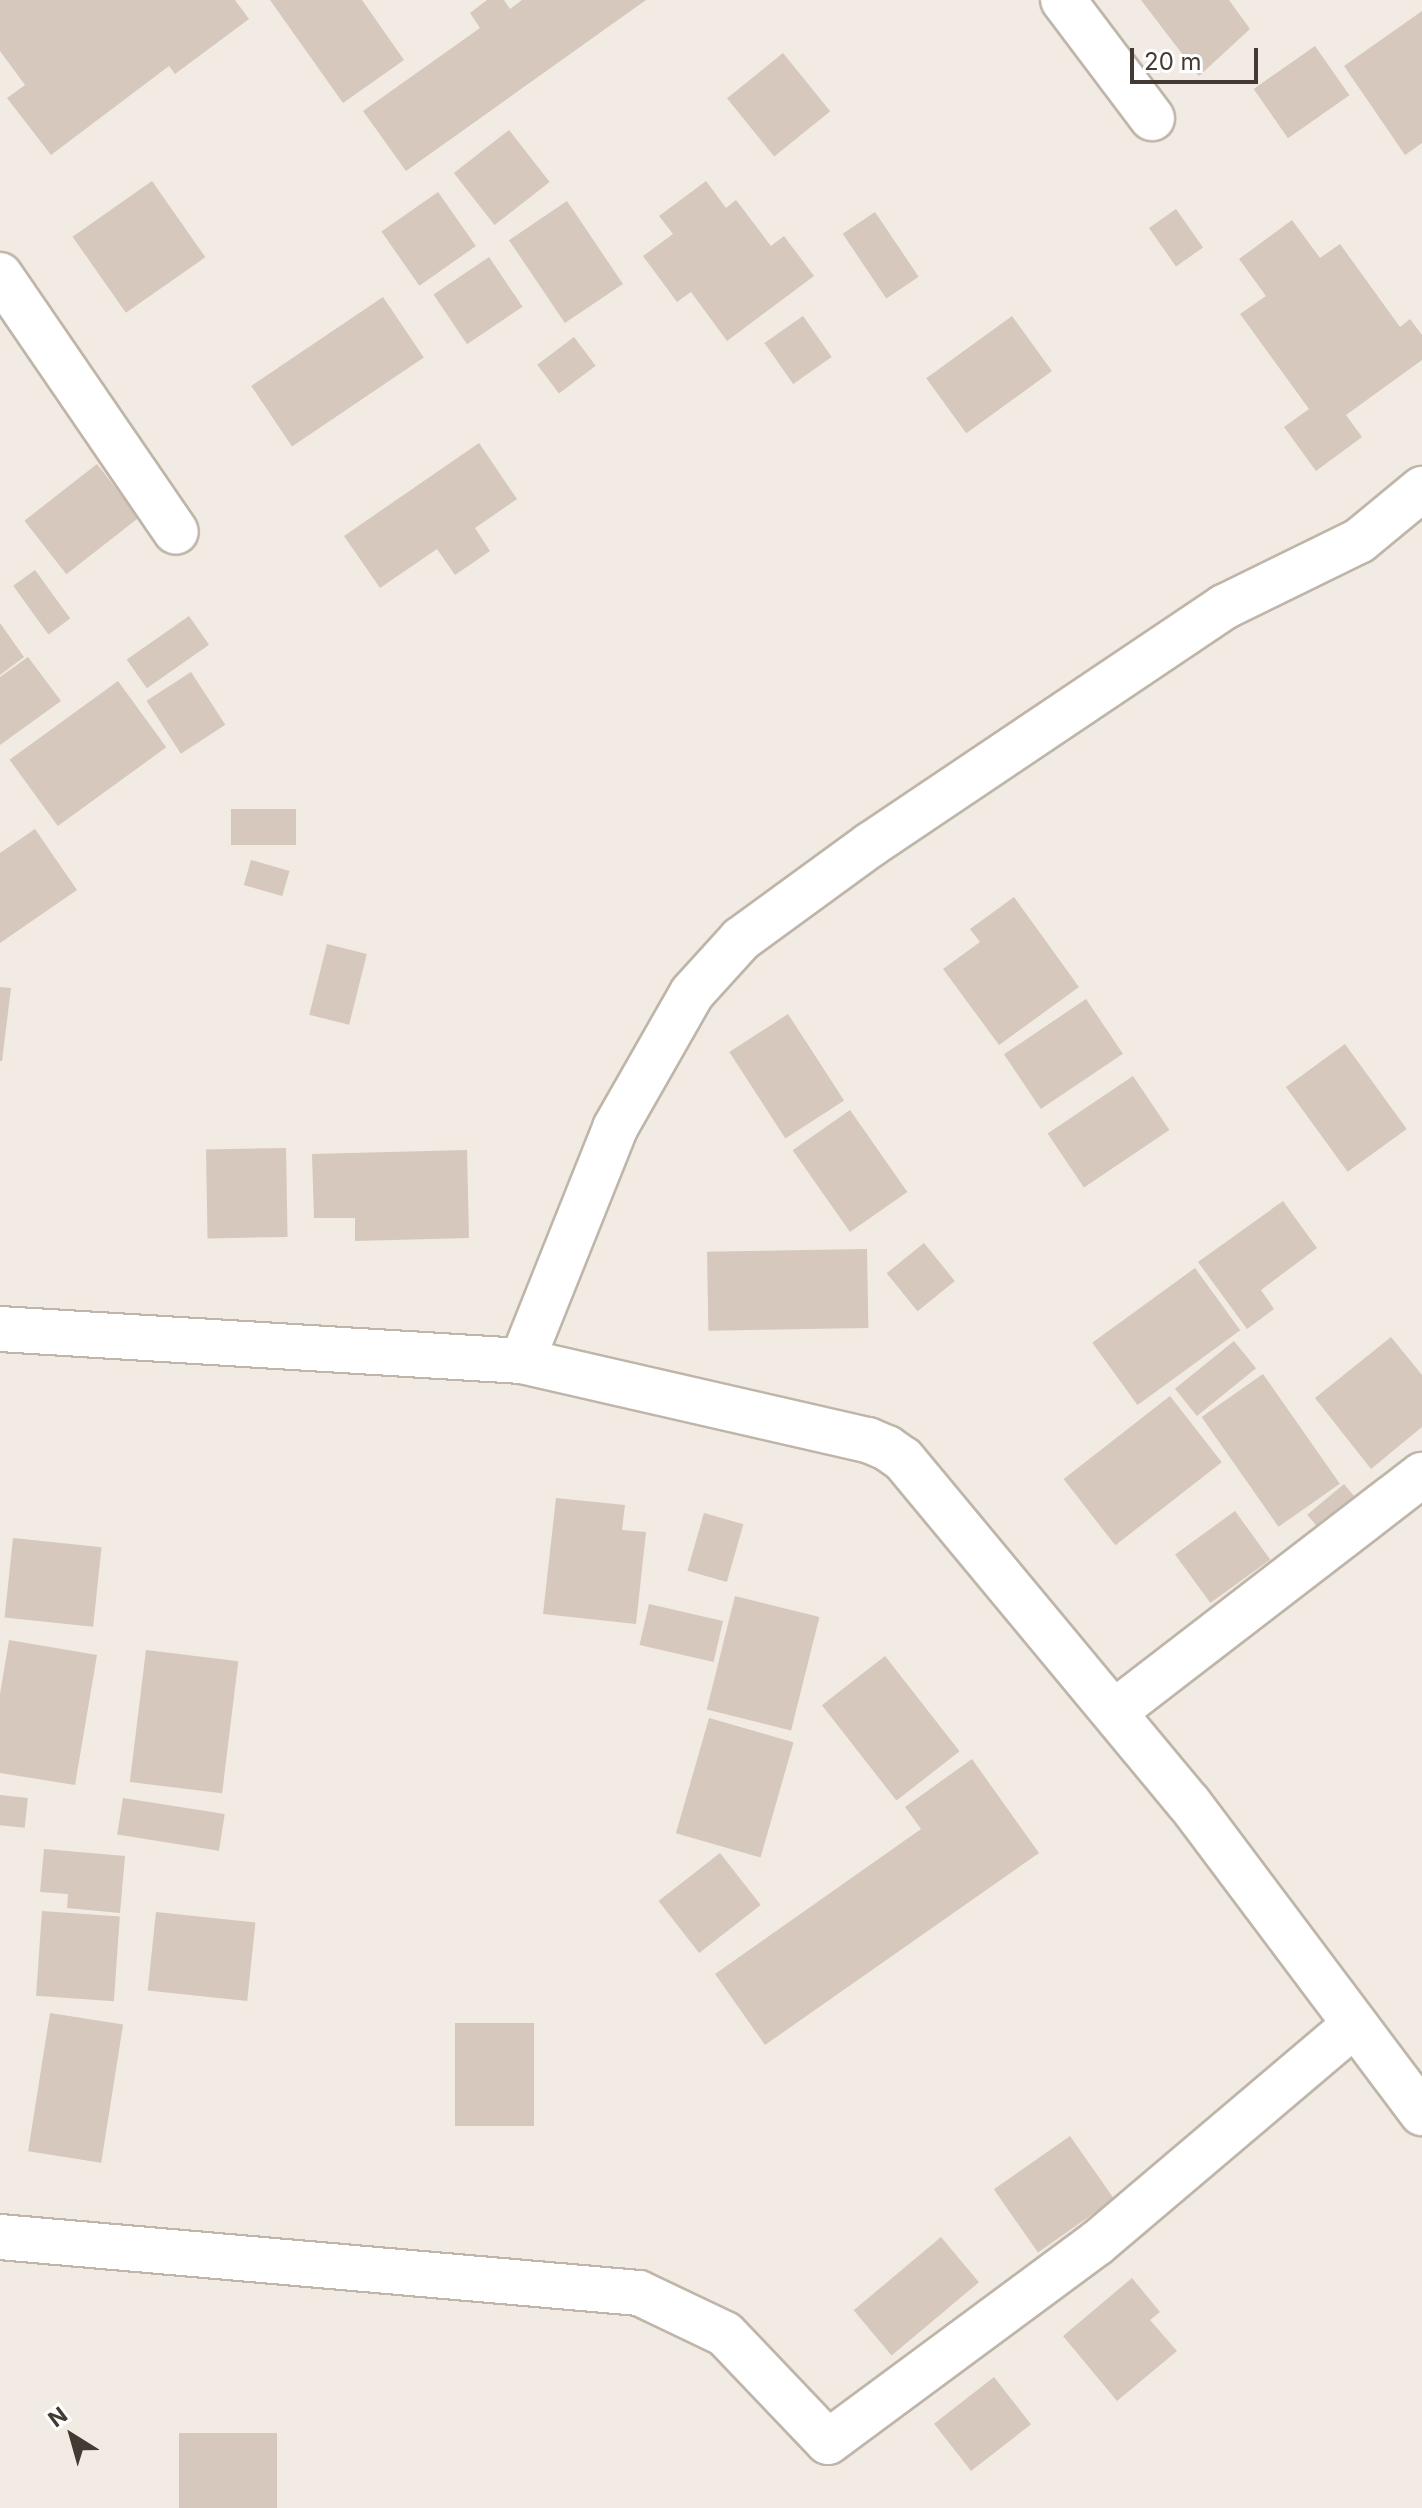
<!DOCTYPE html>
<style>
body{margin:0}
#map{position:relative;width:1422px;height:2508px;overflow:hidden;background:#f1ebe3;font-family:Inter,sans-serif}
div>[style]{position:absolute}
.building>*{inset:0;background:#d6c8bc;transform-origin:0 0}
.roads{filter:drop-shadow(2px 0 #bfb5a9) drop-shadow(-2px 0 #bfb5a9) drop-shadow(0 2px #bfb5a9) drop-shadow(0 -2px #bfb5a9)}
.minor>*{height:44px;margin:-22px;padding:0 22px;transform-origin:22px;border-radius:22px;background:#fff}
span{translate:-50% -50%;white-space:nowrap;text-align:center;line-height:1.15;-webkit-text-stroke:6px #fff;paint-order:stroke}
.north{position:absolute;left:32px;top:2396px;width:80px;height:80px;-webkit-text-stroke:6px #fff;paint-order:stroke;rotate:323deg;font-size:22px;font-weight:700;line-height:32px;text-align:center;color:#433b33}
.north::after{content:'';display:block;margin:auto;width:28px;height:36px;background:#433b33;clip-path:polygon(50% 0,100% 100%,50% 72%,0 100%)}
.scale{position:absolute;left:1130px;top:48px;width:128px;height:36px;box-sizing:border-box;border:4px solid #433b33;border-top:0;padding-left:10px;font-size:24px;line-height:28px;white-space:nowrap;color:#433b33;-webkit-text-stroke:6px #fff;paint-order:stroke}
</style>
<div id="map">
<div class="building">
<i style="clip-path:polygon(0 0,235px 0,249px 19px,175px 74px,169px 66px,51px 155px,7px 98px,25px 85px,0 51px)"></i>
<i style="clip-path:polygon(270px 0,362px 0,404px 60px,343px 103px)"></i>
<i style="clip-path:polygon(487px 0,504px 0,510px 9px,522px 0,646px 0,406px 171px,363px 111px,480px 28px,470px 13px)"></i>
<i style="clip-path:polygon(1141px 0,1229px 0,1250px 29px,1199px 76px)"></i>
<i style="clip-path:polygon(1422px 11px,1422px 143px,1405px 155px,1344px 66px)"></i>
<i style="left:1315px;top:46px;width:60px;height:75px;rotate:55deg"></i>
<i style="left:783px;top:53px;width:75px;height:72px;rotate:51deg"></i>
<i style="left:509px;top:130px;width:66px;height:70px;rotate:52deg"></i>
<i style="left:152px;top:181px;width:93px;height:97px;rotate:55deg"></i>
<i style="clip-path:polygon(706px 181px,726px 208px,736px 200px,771px 246px,784px 236px,814px 276px,727px 341px,691px 292px,677px 302px,643px 256px,673px 234px,659px 216px)"></i>
<i style="left:438px;top:192px;width:66px;height:69px;rotate:55deg"></i>
<i style="left:567px;top:201px;width:100px;height:70px;rotate:56deg"></i>
<i style="left:1176px;top:209px;width:47px;height:33px;rotate:55deg"></i>
<i style="left:875px;top:212px;width:78px;height:39px;rotate:56deg"></i>
<i style="clip-path:polygon(1292px 220px,1320px 258px,1340px 244px,1400px 327px,1410px 319px,1422px 335px,1422px 360px,1346px 415px,1362px 437px,1316px 471px,1284px 427px,1309px 409px,1240px 314px,1266px 296px,1239px 259px)"></i>
<i style="left:489px;top:257px;width:60px;height:67px;rotate:56deg"></i>
<i style="left:383px;top:297px;width:73px;height:159px;rotate:56deg"></i>
<i style="left:803px;top:316px;width:50px;height:47px;rotate:55deg"></i>
<i style="left:1012px;top:316px;width:68px;height:106px;rotate:54deg"></i>
<i style="left:574px;top:337px;width:36px;height:46px;rotate:53deg"></i>
<i style="clip-path:polygon(479px 443px,517px 499px,475px 528px,490px 551px,455px 575px,437px 549px,380px 588px,344px 536px)"></i>
<i style="left:97px;top:464px;width:68px;height:92px;rotate:52deg"></i>
<i style="left:35px;top:570px;width:60px;height:27px;rotate:54deg"></i>
<i style="left:189px;top:616px;width:35px;height:76px;rotate:55deg"></i>
<i style="clip-path:polygon(0 623px,24px 657px,0 675px)"></i>
<i style="clip-path:polygon(28px 657px,61px 701px,0 745px,0 677px)"></i>
<i style="left:191px;top:672px;width:63px;height:53px;rotate:57deg"></i>
<i style="left:118px;top:681px;width:82px;height:134px;rotate:54deg"></i>
<i style="left:296px;top:809px;width:36px;height:65px;rotate:90deg"></i>
<i style="clip-path:polygon(35px 829px,77px 890px,0 943px,0 853px)"></i>
<i style="left:251px;top:860px;width:40px;height:26px;rotate:16deg"></i>
<i style="clip-path:polygon(1014px 897px,1079px 987px,999px 1045px,943px 969px,980px 942px,970px 929px)"></i>
<i style="left:327px;top:944px;width:41px;height:73px;rotate:14deg"></i>
<i style="clip-path:polygon(0 987px,11px 988px,2px 1061px,0 1061px)"></i>
<i style="left:1086px;top:999px;width:66px;height:99px;rotate:56deg"></i>
<i style="left:788px;top:1014px;width:103px;height:70px;rotate:57deg"></i>
<i style="left:1345px;top:1044px;width:105px;height:73px;rotate:54deg"></i>
<i style="left:1133px;top:1076px;width:65px;height:103px;rotate:56deg"></i>
<i style="left:850px;top:1110px;width:100px;height:70px;rotate:55deg"></i>
<i style="left:286px;top:1148px;width:89px;height:80px;rotate:89deg"></i>
<i style="clip-path:polygon(467px 1150px,469px 1238px,355px 1241px,355px 1218px,314px 1218px,312px 1154px)"></i>
<i style="clip-path:polygon(1283px 1201px,1317px 1248px,1261px 1290px,1274px 1309px,1247px 1329px,1198px 1262px)"></i>
<i style="left:924px;top:1243px;width:49px;height:48px;rotate:51deg"></i>
<i style="left:867px;top:1249px;width:79px;height:160px;rotate:89deg"></i>
<i style="left:1195px;top:1268px;width:77px;height:127px;rotate:54deg"></i>
<i style="clip-path:polygon(1391px 1337px,1422px 1375px,1422px 1427px,1371px 1469px,1315px 1398px)"></i>
<i style="left:1234px;top:1341px;width:35px;height:76px;rotate:51deg"></i>
<i style="left:1263px;top:1374px;width:134px;height:75px;rotate:55deg"></i>
<i style="left:1170px;top:1396px;width:84px;height:135px;rotate:52deg"></i>
<i style="left:1344px;top:1484px;width:25px;height:48px;rotate:50deg"></i>
<i style="clip-path:polygon(556px 1498px,625px 1505px,622px 1530px,646px 1532px,636px 1624px,543px 1614px)"></i>
<i style="left:1235px;top:1511px;width:60px;height:74px;rotate:54deg"></i>
<i style="left:704px;top:1513px;width:41px;height:60px;rotate:16deg"></i>
<i style="left:13px;top:1538px;width:89px;height:80px;rotate:6deg"></i>
<i style="left:735px;top:1596px;width:87px;height:117px;rotate:14deg"></i>
<i style="left:649px;top:1604px;width:76px;height:42px;rotate:13deg"></i>
<i style="clip-path:polygon(9px 1640px,97px 1655px,75px 1785px,0 1773px,0 1694px)"></i>
<i style="left:146px;top:1650px;width:93px;height:133px;rotate:7deg"></i>
<i style="left:885px;top:1656px;width:121px;height:80px;rotate:52deg"></i>
<i style="left:709px;top:1718px;width:88px;height:120px;rotate:16deg"></i>
<i style="clip-path:polygon(972px 1759px,1039px 1853px,765px 2045px,715px 1974px,921px 1829px,905px 1807px)"></i>
<i style="left:0;top:1795px;width:28px;height:30px;rotate:6deg"></i>
<i style="left:123px;top:1798px;width:103px;height:37px;rotate:9deg"></i>
<i style="clip-path:polygon(44px 1849px,125px 1856px,120px 1913px,67px 1908px,68px 1894px,40px 1892px)"></i>
<i style="left:720px;top:1853px;width:66px;height:78px;rotate:52deg"></i>
<i style="left:42px;top:1911px;width:78px;height:85px;rotate:4deg"></i>
<i style="left:156px;top:1912px;width:100px;height:79px;rotate:6deg"></i>
<i style="left:50px;top:2013px;width:74px;height:140px;rotate:9deg"></i>
<i style="left:534px;top:2023px;width:103px;height:79px;rotate:90deg"></i>
<i style="left:1070px;top:2136px;width:77px;height:93px;rotate:55deg"></i>
<i style="left:941px;top:2237px;width:59px;height:114px;rotate:50deg"></i>
<i style="clip-path:polygon(1132px 2278px,1160px 2312px,1150px 2320px,1177px 2351px,1117px 2401px,1063px 2336px)"></i>
<i style="left:994px;top:2377px;width:60px;height:76px;rotate:52deg"></i>
<i style="left:179px;top:2433px;width:98px;height:75px"></i>
</div>
<div class="roads">
<div class="minor">
<i style="left:1063px;top:0;width:148px;rotate:53deg"></i>
<i style="left:0;top:275px;width:311px;rotate:55.6deg"></i>
<i style="left:0;top:1329px;width:523px;rotate:3.51deg"></i>
<i style="left:522px;top:1361px;width:355px;rotate:12.9deg"></i>
<i style="left:868px;top:1440px;width:21px;rotate:23deg"></i>
<i style="left:887px;top:1448px;width:19px;rotate:35deg"></i>
<i style="left:903px;top:1459px;width:447px;rotate:50.3deg"></i>
<i style="left:1189px;top:1803px;width:388px;rotate:53.1deg"></i>
<i style="left:522px;top:1361px;width:251px;rotate:-68.2deg"></i>
<i style="left:615px;top:1128px;width:155px;rotate:-60.3deg"></i>
<i style="left:692px;top:993px;width:73px;rotate:-47.8deg"></i>
<i style="left:741px;top:939px;width:160px;rotate:-36.1deg"></i>
<i style="left:870px;top:845px;width:427px;rotate:-33.9deg"></i>
<i style="left:1224px;top:607px;width:150px;rotate:-26.1deg"></i>
<i style="left:1359px;top:541px;width:82px;rotate:-39.5deg"></i>
<i style="left:1114px;top:1712px;width:389px;rotate:-37.6deg"></i>
<i style="left:0;top:2237px;width:641px;rotate:5.01deg"></i>
<i style="left:639px;top:2293px;width:95px;rotate:25.5deg"></i>
<i style="left:725px;top:2334px;width:149px;rotate:46.4deg"></i>
<i style="left:828px;top:2442px;width:335px;rotate:-36.5deg"></i>
<i style="left:1097px;top:2243px;width:338px;rotate:-40.3deg"></i>
</div>
</div>
<div class="north">N</div>
<div class="scale">20 m</div>
</div>
